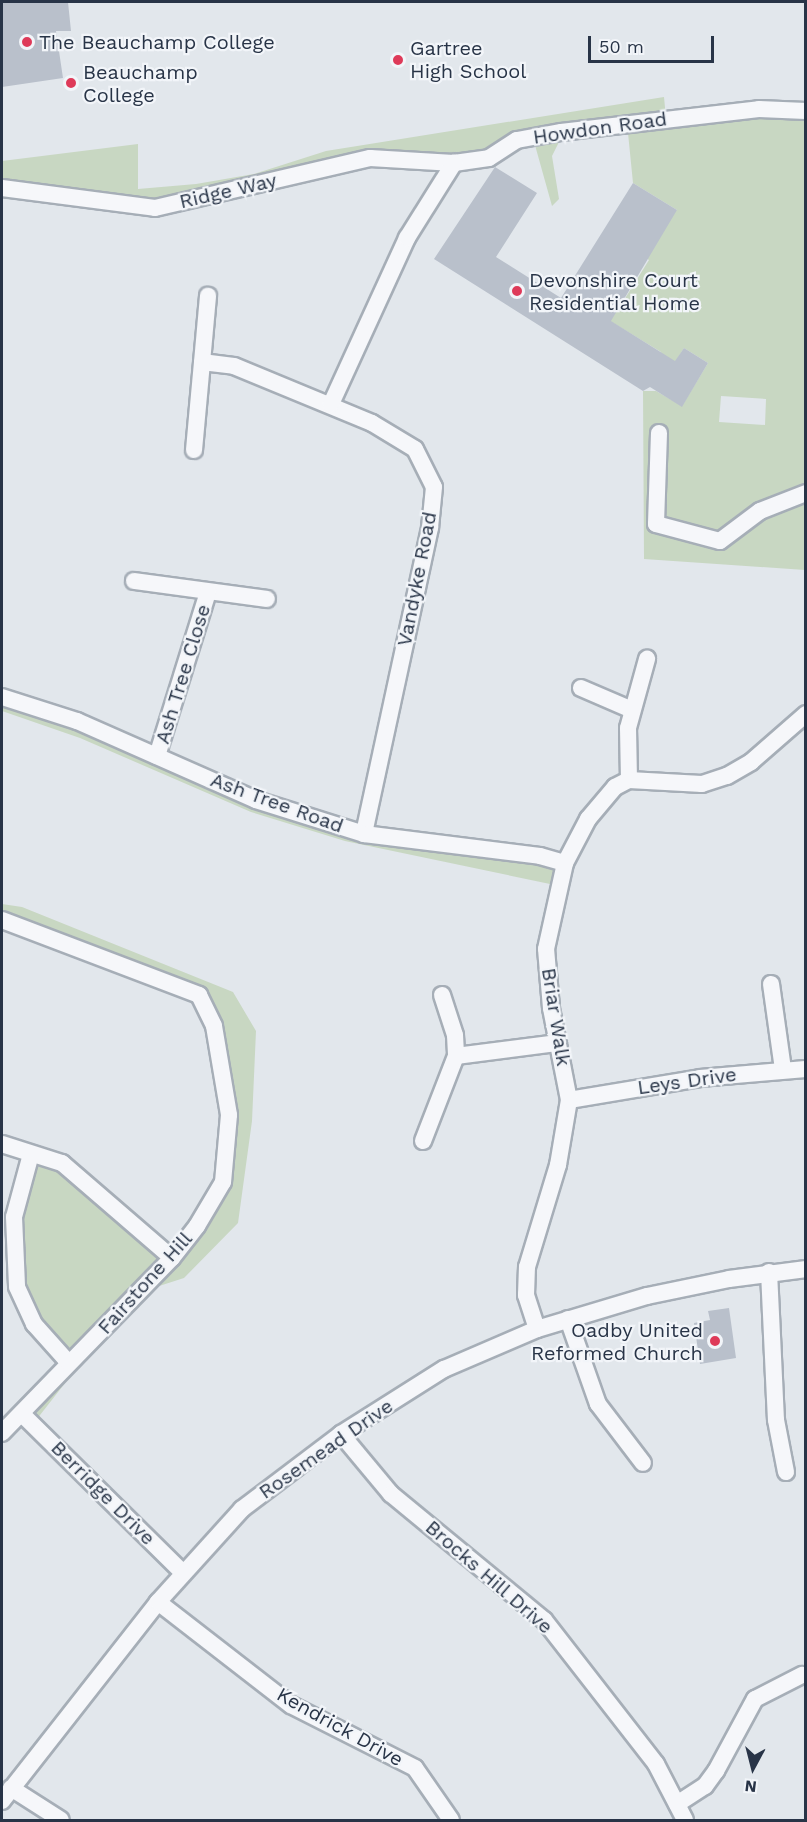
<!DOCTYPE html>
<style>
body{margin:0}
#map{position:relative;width:807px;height:1822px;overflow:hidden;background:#e2e7ec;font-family:"Work Sans",sans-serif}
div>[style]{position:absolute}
.green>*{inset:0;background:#c8d7c2}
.building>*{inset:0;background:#b9c0cb}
.roads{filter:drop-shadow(2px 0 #a6aeb7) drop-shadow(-2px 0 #a6aeb7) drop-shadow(0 2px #a6aeb7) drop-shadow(0 -2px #a6aeb7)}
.minor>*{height:16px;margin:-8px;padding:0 8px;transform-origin:8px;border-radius:8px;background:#f6f7fa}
.dots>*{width:16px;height:16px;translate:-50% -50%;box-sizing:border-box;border:3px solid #f2f5f9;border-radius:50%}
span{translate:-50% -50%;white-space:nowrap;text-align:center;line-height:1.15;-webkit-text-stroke:4.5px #f2f5f9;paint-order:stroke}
.poi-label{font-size:20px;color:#283447}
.left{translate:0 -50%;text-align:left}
.right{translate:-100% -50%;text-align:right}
.street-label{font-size:20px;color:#283447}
.frame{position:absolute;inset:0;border:3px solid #283447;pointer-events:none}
.north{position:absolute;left:723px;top:1738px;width:60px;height:60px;-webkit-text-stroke:4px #f2f5f9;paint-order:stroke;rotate:187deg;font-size:16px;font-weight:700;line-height:24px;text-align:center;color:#283447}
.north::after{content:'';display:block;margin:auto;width:21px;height:27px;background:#283447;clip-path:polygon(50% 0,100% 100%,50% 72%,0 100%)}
.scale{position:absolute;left:588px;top:36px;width:126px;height:27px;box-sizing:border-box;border:3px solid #283447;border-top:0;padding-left:8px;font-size:18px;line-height:21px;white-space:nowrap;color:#283447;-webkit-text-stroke:4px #f2f5f9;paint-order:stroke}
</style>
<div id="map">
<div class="green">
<i style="clip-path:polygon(evenodd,664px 97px,666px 118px,805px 111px,805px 570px,644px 559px,643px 391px,656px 391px,682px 406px,708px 363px,684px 348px,667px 375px,661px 352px,574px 299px,587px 278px,624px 300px,649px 260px,613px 237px,677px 210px,633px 183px,628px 133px,559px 142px,552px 156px,559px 199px,552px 206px,533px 138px,489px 158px,370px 158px,155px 208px,2px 189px,2px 161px,138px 144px,138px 189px,196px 184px,254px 174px,326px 151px,664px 97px,721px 396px,766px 399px,765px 425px,719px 422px,721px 396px)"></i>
<i style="clip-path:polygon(2px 697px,364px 834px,565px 863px,550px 884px,345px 841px,251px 812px,80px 738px,2px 711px)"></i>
<i style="clip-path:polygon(2px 904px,22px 907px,233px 992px,256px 1031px,252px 1121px,238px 1223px,184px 1278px,156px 1287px,91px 1350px,33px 1424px,22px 1414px,68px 1362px,34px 1324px,12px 1246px,31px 1154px,62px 1163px,172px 1258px,223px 1182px,229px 1115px,199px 995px,2px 920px)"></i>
</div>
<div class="building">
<i style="clip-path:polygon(2px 2px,68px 2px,71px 31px,56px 31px,63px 78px,2px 87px)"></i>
<i style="clip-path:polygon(495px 167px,537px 193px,496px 257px,561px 298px,633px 183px,677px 210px,611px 321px,675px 361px,684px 348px,708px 363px,682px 407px,650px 387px,643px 391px,434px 259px)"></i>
<i style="clip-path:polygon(729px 1308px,736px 1358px,700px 1364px,694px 1323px,710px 1320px,708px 1311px)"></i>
</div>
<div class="roads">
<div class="minor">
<i style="left:2px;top:188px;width:154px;rotate:7.4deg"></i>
<i style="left:155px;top:208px;width:221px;rotate:-13.1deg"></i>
<i style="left:370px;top:158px;width:84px;rotate:3.4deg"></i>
<i style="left:454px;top:163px;width:35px;rotate:-8deg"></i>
<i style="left:489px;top:158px;width:33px;rotate:-33deg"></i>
<i style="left:517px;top:140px;width:45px;rotate:-10.3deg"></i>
<i style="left:561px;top:132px;width:199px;rotate:-6.6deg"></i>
<i style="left:759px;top:109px;width:47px;rotate:2.4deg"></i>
<i style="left:202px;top:362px;width:32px;rotate:7deg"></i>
<i style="left:234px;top:366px;width:149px;rotate:22.4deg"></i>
<i style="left:372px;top:423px;width:50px;rotate:31.2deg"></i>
<i style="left:415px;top:449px;width:42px;rotate:63.4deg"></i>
<i style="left:434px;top:487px;width:41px;rotate:95.6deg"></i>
<i style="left:430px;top:528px;width:313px;rotate:102.2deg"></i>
<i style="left:331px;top:404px;width:183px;rotate:-65.4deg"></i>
<i style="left:407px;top:238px;width:89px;rotate:-57.9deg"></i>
<i style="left:659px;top:433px;width:91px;rotate:91.9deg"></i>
<i style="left:656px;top:524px;width:66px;rotate:14.9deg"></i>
<i style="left:720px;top:541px;width:50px;rotate:-36.9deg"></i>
<i style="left:760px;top:511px;width:49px;rotate:-21.4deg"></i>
<i style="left:194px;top:450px;width:155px;rotate:-84.8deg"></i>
<i style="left:134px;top:581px;width:134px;rotate:7.7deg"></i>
<i style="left:581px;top:688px;width:56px;rotate:23.3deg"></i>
<i style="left:2px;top:697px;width:79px;rotate:17.7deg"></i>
<i style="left:77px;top:721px;width:196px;rotate:23.8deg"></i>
<i style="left:256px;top:800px;width:113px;rotate:17.5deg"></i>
<i style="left:364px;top:834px;width:177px;rotate:7.1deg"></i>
<i style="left:540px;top:856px;width:26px;rotate:16deg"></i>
<i style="left:157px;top:756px;width:172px;rotate:-72.7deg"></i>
<i style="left:629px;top:780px;width:52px;rotate:-91.1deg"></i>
<i style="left:628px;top:728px;width:72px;rotate:-74.6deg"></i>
<i style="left:2px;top:920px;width:211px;rotate:20.8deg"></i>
<i style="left:199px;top:995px;width:34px;rotate:64deg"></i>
<i style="left:214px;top:1026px;width:90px;rotate:80.4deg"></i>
<i style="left:229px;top:1115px;width:67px;rotate:95.1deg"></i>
<i style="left:223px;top:1182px;width:51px;rotate:120.6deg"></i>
<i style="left:197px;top:1226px;width:41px;rotate:128deg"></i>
<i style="left:172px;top:1258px;width:244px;rotate:134.2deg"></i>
<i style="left:771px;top:984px;width:86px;rotate:82deg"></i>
<i style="left:442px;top:995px;width:42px;rotate:72deg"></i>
<i style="left:455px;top:1035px;width:21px;rotate:87deg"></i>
<i style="left:456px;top:1056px;width:103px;rotate:-7.3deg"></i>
<i style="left:569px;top:1100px;width:133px;rotate:-9.5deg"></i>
<i style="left:700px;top:1078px;width:106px;rotate:-4.9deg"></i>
<i style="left:423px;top:1141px;width:91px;rotate:-68.8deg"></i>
<i style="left:2px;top:1144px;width:63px;rotate:17.6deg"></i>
<i style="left:62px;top:1163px;width:145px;rotate:40.8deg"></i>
<i style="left:31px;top:1154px;width:65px;rotate:105.1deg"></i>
<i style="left:14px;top:1217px;width:70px;rotate:87.5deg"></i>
<i style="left:17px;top:1287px;width:41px;rotate:65.3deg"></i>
<i style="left:34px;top:1324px;width:51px;rotate:48.2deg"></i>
<i style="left:769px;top:1272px;width:148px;rotate:87.3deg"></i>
<i style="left:776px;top:1420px;width:53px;rotate:79.1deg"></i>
<i style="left:568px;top:1319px;width:90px;rotate:70.6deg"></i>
<i style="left:598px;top:1404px;width:74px;rotate:52.7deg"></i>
<i style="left:537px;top:1329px;width:36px;rotate:-108deg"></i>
<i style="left:526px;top:1295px;width:28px;rotate:-88deg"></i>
<i style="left:527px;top:1267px;width:107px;rotate:-73.1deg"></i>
<i style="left:558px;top:1165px;width:66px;rotate:-80.4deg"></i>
<i style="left:569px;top:1100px;width:94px;rotate:-101.1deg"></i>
<i style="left:551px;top:1008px;width:59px;rotate:-94.8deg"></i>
<i style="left:546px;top:949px;width:88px;rotate:-77.5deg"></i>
<i style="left:565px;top:863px;width:50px;rotate:-62.4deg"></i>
<i style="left:588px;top:819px;width:42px;rotate:-49.8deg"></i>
<i style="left:615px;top:787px;width:16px;rotate:-27deg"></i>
<i style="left:629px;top:780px;width:73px;rotate:3.1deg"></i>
<i style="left:702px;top:784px;width:26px;rotate:-18deg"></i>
<i style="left:727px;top:776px;width:28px;rotate:-30deg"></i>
<i style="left:751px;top:762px;width:73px;rotate:-41.1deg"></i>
<i style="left:22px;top:1414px;width:226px;rotate:44.6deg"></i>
<i style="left:341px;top:1434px;width:78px;rotate:50.2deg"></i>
<i style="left:391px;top:1494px;width:198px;rotate:39.5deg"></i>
<i style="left:544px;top:1620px;width:182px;rotate:52.1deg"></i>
<i style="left:656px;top:1764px;width:63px;rotate:62.6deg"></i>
<i style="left:158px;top:1602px;width:168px;rotate:37.8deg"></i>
<i style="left:291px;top:1705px;width:139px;rotate:26.9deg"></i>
<i style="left:415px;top:1768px;width:63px;rotate:55.3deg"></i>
<i style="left:11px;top:1788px;width:59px;rotate:32.6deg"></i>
<i style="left:2px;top:1801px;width:253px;rotate:-51.9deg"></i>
<i style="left:158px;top:1602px;width:125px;rotate:-47.9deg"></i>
<i style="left:242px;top:1509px;width:124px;rotate:-37.1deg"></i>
<i style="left:341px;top:1434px;width:122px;rotate:-32.3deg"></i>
<i style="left:444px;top:1369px;width:101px;rotate:-23.3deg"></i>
<i style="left:537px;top:1329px;width:115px;rotate:-16.7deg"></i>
<i style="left:647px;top:1296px;width:84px;rotate:-11.7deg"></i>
<i style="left:729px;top:1279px;width:78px;rotate:-7.4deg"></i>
<i style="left:677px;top:1804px;width:33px;rotate:-33deg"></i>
<i style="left:705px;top:1786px;width:19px;rotate:-54deg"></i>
<i style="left:716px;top:1771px;width:82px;rotate:-61.6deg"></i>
<i style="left:755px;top:1699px;width:53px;rotate:-27.1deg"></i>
</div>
</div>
<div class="dots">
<i style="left:27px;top:42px;background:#de3a59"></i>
<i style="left:398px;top:60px;background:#de3a59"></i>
<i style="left:71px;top:83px;background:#de3a59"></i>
<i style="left:517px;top:291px;background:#de3a59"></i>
<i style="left:715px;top:1341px;background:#de3a59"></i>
</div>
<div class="poi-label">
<span class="left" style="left:39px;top:42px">The Beauchamp College</span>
<span class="left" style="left:410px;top:60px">Gartree<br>High School</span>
<span class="left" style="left:83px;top:84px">Beauchamp<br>College</span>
<span class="left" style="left:529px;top:292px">Devonshire Court<br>Residential Home</span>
<span class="right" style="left:703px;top:1342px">Oadby United<br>Reformed Church</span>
</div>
<div class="street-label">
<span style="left:600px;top:128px;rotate:-8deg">Howdon Road</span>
<span style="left:228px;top:191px;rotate:-13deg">Ridge Way</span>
<span style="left:417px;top:579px;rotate:-79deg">Vandyke Road</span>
<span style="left:183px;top:674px;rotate:-73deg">Ash Tree Close</span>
<span style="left:277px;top:803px;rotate:20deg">Ash Tree Road</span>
<span style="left:556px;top:1017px;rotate:81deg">Briar Walk</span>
<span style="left:687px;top:1081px;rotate:-8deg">Leys Drive</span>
<span style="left:145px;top:1283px;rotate:-48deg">Fairstone Hill</span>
<span style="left:326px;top:1449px;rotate:-35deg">Rosemead Drive</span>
<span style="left:103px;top:1493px;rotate:45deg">Berridge Drive</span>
<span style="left:489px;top:1577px;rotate:41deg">Brocks Hill Drive</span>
<span style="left:340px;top:1727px;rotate:29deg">Kendrick Drive</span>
</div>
<div class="frame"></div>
<div class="north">N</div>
<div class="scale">50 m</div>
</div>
